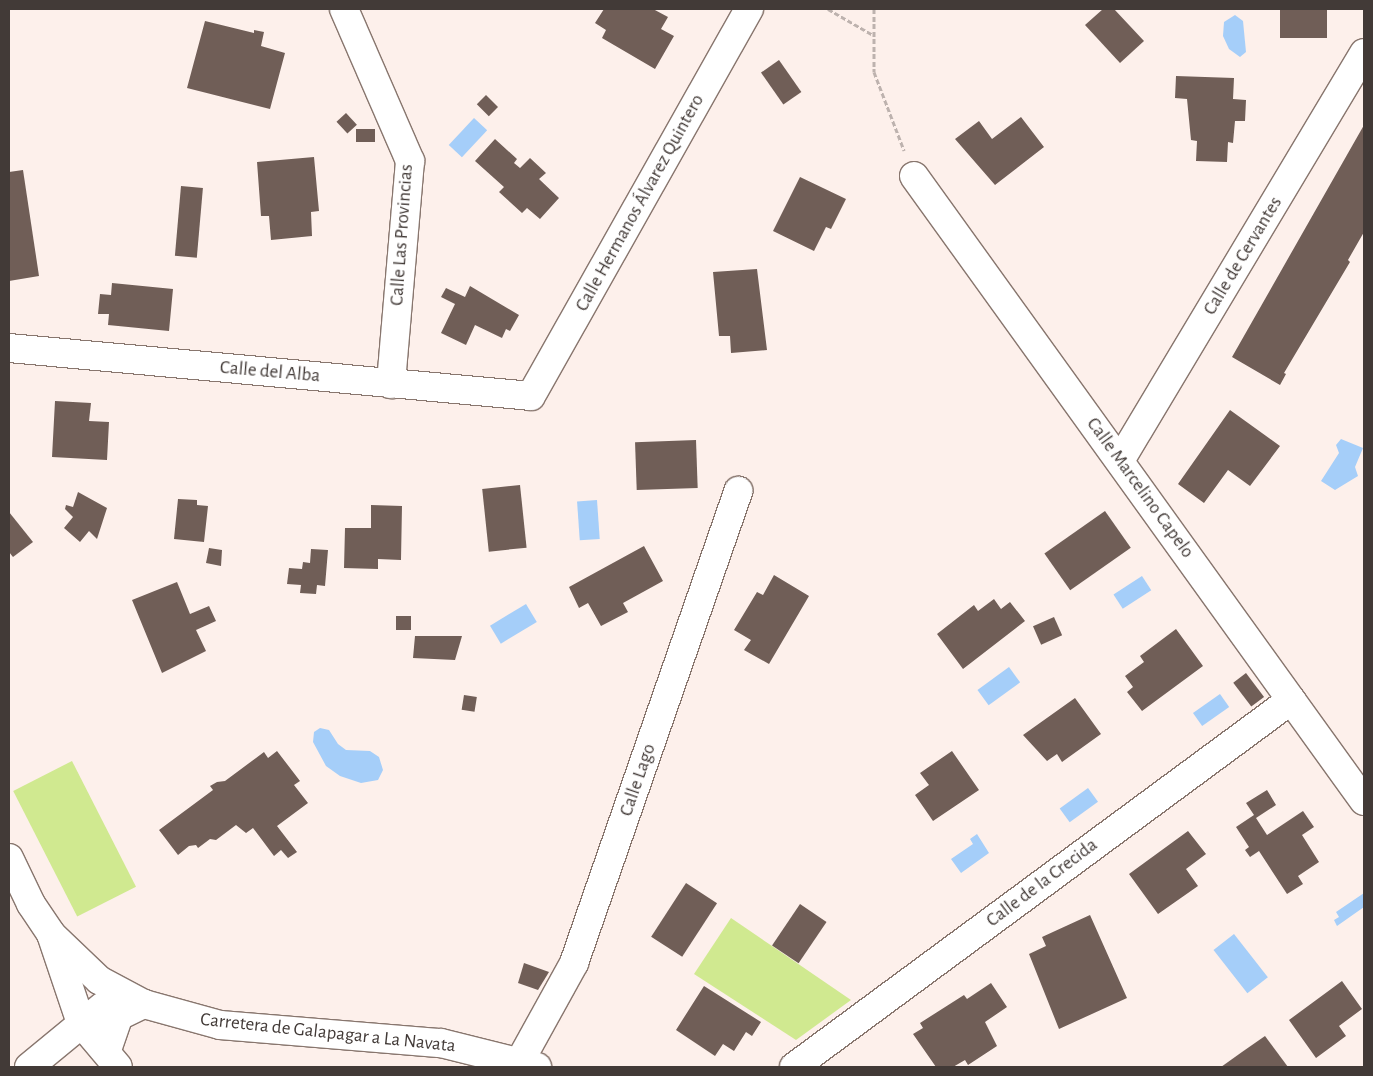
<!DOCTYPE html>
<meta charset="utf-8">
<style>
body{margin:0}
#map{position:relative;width:1373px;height:1076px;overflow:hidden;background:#fdf0eb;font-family:"Alegreya Sans",sans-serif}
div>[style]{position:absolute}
.green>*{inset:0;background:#d0e990;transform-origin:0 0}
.water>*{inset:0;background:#a5cef9;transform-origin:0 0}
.building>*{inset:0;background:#705e57;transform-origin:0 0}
.path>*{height:3px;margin-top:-1.5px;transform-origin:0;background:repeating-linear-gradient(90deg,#bdb2ae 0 5px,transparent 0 7.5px)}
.roads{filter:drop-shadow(1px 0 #88766e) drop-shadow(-1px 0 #88766e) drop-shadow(0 1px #88766e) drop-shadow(0 -1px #88766e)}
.street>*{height:28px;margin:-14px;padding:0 14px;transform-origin:14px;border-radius:14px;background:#fff}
.secondary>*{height:28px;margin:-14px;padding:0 14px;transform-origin:14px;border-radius:14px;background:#fff}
span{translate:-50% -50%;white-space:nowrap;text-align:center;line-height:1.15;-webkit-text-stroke:5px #fff;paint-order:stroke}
.street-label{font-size:19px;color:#423a37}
.frame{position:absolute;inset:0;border:10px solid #423a37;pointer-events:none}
</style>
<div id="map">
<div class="green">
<i style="left:72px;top:761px;width:141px;height:66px;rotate:63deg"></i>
<i style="clip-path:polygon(731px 918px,772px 946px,851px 1000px,796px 1040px,694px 974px)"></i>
</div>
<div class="water">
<i style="clip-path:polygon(1235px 15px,1243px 21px,1246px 52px,1240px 57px,1229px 49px,1223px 36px,1224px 22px)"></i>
<i style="left:474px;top:118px;width:18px;height:37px;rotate:43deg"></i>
<i style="clip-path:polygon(1341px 439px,1363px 448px,1355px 467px,1358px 476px,1335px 490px,1321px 481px,1339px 453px,1336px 445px)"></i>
<i style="left:597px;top:500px;width:39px;height:20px;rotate:86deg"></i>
<i style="left:1142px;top:576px;width:17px;height:34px;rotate:57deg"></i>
<i style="left:526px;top:604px;width:21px;height:42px;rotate:59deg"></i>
<i style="left:1009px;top:667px;width:19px;height:39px;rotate:54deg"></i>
<i style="left:1220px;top:694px;width:16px;height:33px;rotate:55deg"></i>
<i style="clip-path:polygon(320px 728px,329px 730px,338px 744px,346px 750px,370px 751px,379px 757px,383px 770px,378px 780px,361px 783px,340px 776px,326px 766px,313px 742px,314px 732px)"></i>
<i style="left:1088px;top:788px;width:17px;height:35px;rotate:54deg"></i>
<i style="clip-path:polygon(977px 834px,989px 853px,961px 873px,951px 859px,973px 844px,970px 839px)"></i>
<i style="clip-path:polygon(1364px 893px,1364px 907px,1337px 926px,1334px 920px,1339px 917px,1336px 912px)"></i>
<i style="left:1234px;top:934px;width:55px;height:26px;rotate:52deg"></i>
</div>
<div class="building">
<i style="clip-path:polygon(604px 9px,653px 9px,668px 17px,661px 29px,674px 36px,655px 69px,602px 38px,606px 30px,595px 23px)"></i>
<i style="clip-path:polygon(1103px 9px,1114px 9px,1144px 41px,1120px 63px,1085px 25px)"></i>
<i style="left:1280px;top:9px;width:47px;height:29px"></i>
<i style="clip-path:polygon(205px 21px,254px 33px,254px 30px,264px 32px,261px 46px,285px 53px,270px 109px,187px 88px)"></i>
<i style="left:779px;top:60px;width:39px;height:22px;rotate:55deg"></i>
<i style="clip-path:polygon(1176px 76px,1234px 78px,1233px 99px,1246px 100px,1245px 121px,1235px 121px,1233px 143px,1228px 142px,1227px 162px,1196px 161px,1197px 141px,1191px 140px,1187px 99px,1175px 98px)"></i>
<i style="left:486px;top:95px;width:17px;height:13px;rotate:45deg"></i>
<i style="left:346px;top:113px;width:16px;height:13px;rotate:47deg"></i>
<i style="clip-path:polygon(1021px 117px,1044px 147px,995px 185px,955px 139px,979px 121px,992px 139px)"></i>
<i style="clip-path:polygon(1364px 125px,1364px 232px,1348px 260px,1350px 262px,1284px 373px,1286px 374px,1280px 385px,1232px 357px)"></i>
<i style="left:356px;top:129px;width:19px;height:13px"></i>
<i style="clip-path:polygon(495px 139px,517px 159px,514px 163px,520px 168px,530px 158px,546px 173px,539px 179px,559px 198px,540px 219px,527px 208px,522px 213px,499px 192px,504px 187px,475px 161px)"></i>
<i style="clip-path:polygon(314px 157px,319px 211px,311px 212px,312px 236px,271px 240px,269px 216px,261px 216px,257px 162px)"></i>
<i style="clip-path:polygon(23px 170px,39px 276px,9px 281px,9px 172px)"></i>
<i style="clip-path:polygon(800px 177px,846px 199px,831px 229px,826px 227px,814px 251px,773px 231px)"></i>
<i style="left:181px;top:186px;width:22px;height:70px;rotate:5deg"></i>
<i style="clip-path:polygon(757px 269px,767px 350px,731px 353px,730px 336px,719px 336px,713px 272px)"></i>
<i style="clip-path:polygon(112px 283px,173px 289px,169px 331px,108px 325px,109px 314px,98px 314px,100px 294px,111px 295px)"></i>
<i style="clip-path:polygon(470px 286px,519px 315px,510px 331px,506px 329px,502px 338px,475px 325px,466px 345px,441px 333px,455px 304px,441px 297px,446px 288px,465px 297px)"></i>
<i style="clip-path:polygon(55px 401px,91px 403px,89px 421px,109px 422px,107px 460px,52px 457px)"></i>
<i style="clip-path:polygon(1230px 410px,1280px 446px,1250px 486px,1228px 470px,1204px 503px,1178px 484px)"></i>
<i style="left:696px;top:440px;width:48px;height:61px;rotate:88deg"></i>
<i style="left:520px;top:485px;width:63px;height:38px;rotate:84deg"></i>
<i style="clip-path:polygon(78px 492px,107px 508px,97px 539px,89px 531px,80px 542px,64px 528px,73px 517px,65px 509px,66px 505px,73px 507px)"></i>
<i style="clip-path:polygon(178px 499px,197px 500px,197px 505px,208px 506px,204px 542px,174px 539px)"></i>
<i style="clip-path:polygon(371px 505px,402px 506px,401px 560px,378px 559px,378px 569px,344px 568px,345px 528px,371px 528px)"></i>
<i style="left:1105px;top:511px;width:45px;height:74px;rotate:55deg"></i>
<i style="clip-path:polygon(9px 512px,33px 542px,13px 557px,9px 552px)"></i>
<i style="clip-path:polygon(644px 546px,663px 581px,623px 603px,628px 612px,601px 626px,588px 603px,579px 608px,569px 587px)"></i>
<i style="clip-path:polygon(209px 548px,222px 550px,221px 566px,206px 563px)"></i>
<i style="clip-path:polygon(311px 549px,328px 550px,325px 586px,317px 585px,316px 594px,300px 593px,301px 585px,287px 584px,289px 568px,302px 569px,303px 562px,310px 563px)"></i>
<i style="clip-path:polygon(774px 575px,809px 596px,769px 664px,744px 650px,751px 640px,734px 630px,757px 592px,763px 595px)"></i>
<i style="clip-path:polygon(177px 582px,190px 614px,209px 606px,216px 621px,196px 630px,206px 651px,162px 673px,132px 600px)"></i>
<i style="clip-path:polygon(994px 599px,1001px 609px,1010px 602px,1025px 621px,963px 669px,937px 634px,974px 605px,978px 611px)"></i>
<i style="left:396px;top:616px;width:15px;height:14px"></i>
<i style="left:1054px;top:617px;width:20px;height:23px;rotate:66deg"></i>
<i style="clip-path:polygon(1176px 629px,1203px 666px,1142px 711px,1127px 692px,1133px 687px,1125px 676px,1144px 662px,1140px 656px)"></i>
<i style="clip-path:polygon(415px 636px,462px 636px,455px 660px,413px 658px)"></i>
<i style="left:1246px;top:673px;width:30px;height:16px;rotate:53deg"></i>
<i style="left:464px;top:695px;width:13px;height:15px;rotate:9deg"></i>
<i style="clip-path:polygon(1075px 698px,1101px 734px,1062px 762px,1057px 754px,1047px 761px,1023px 735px)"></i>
<i style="clip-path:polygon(277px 751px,300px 781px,294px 785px,308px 803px,277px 826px,297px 852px,288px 858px,281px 850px,274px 856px,253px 828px,246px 833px,236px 825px,216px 840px,210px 839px,198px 848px,196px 845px,189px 846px,178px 855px,159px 830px,213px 790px,210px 786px,217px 782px,225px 781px,264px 752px,268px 758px)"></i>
<i style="clip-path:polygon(952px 751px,979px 790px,933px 821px,915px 795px,929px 785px,920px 773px)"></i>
<i style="clip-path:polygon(1267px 790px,1276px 805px,1256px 818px,1267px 835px,1303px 811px,1314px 827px,1302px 835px,1319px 862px,1298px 876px,1303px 884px,1287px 894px,1259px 851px,1250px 857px,1245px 850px,1249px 847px,1236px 827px,1254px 815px,1246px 803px)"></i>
<i style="clip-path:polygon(1188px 831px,1206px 854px,1186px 869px,1198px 886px,1158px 914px,1129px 874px)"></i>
<i style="left:686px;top:883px;width:37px;height:64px;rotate:33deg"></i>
<i style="left:800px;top:904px;width:32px;height:50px;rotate:34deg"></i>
<i style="clip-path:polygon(1090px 915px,1127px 998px,1059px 1029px,1029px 954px,1046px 946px,1042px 937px)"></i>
<i style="clip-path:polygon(524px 963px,549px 972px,538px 990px,518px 983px)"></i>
<i style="clip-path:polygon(1342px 981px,1362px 1009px,1339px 1026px,1346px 1036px,1316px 1058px,1289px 1020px)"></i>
<i style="clip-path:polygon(991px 983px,1007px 1007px,985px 1022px,997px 1046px,968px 1065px,965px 1060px,953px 1067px,936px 1067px,913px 1034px,923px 1028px,920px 1023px,964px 995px,967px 999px)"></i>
<i style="clip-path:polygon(704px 986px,761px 1022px,752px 1036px,746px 1032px,734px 1051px,723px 1044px,715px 1056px,676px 1030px)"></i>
<i style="clip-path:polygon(1265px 1036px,1288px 1067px,1221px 1067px,1242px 1052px)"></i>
</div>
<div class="path">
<i style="left:828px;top:9px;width:52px;rotate:30deg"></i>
<i style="left:874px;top:9px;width:63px;rotate:90deg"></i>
<i style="left:874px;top:72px;width:84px;rotate:69deg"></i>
</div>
<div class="roads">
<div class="street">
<i style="left:344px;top:9px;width:166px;rotate:66.5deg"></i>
<i style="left:410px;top:161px;width:224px;rotate:94.9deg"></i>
<i style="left:914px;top:176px;width:770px;rotate:54.25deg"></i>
<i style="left:9px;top:348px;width:524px;rotate:5.25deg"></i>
<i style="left:531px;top:396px;width:444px;rotate:-60.6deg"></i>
<i style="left:1121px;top:459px;width:473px;rotate:-59.1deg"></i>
<i style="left:51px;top:934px;width:94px;rotate:71.4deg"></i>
<i style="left:81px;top:1023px;width:57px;rotate:49.9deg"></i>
<i style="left:107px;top:1050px;width:36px;rotate:-71deg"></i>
<i style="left:119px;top:1016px;width:28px;rotate:-26deg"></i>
<i style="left:520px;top:1061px;width:112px;rotate:-61.1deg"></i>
<i style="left:574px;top:963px;width:500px;rotate:-70.8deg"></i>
<i style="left:29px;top:1067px;width:96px;rotate:-39.5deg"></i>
<i style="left:794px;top:1067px;width:618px;rotate:-36.44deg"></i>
</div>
<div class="secondary">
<i style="left:9px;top:858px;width:51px;rotate:64.4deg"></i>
<i style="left:31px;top:904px;width:36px;rotate:56deg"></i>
<i style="left:51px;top:934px;width:66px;rotate:43.8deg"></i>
<i style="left:99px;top:980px;width:51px;rotate:28.1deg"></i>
<i style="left:144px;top:1004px;width:79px;rotate:15.4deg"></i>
<i style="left:220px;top:1025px;width:222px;rotate:4.7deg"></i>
<i style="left:441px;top:1043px;width:99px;rotate:14deg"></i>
</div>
</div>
<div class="street-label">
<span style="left:640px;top:203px;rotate:-61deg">Calle Hermanos Álvarez Quintero</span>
<span style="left:402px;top:235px;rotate:-86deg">Calle Las Provincias</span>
<span style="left:1243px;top:256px;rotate:-59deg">Calle de Cervantes</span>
<span style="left:270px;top:372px;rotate:5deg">Calle del Alba</span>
<span style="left:1140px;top:488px;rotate:54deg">Calle Marcelino Capelo</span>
<span style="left:638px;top:780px;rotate:-71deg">Calle Lago</span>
<span style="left:1042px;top:883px;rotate:-37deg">Calle de la Crecida</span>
<span style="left:328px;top:1033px;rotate:6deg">Carretera de Galapagar a La Navata</span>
</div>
<div class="frame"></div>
</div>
